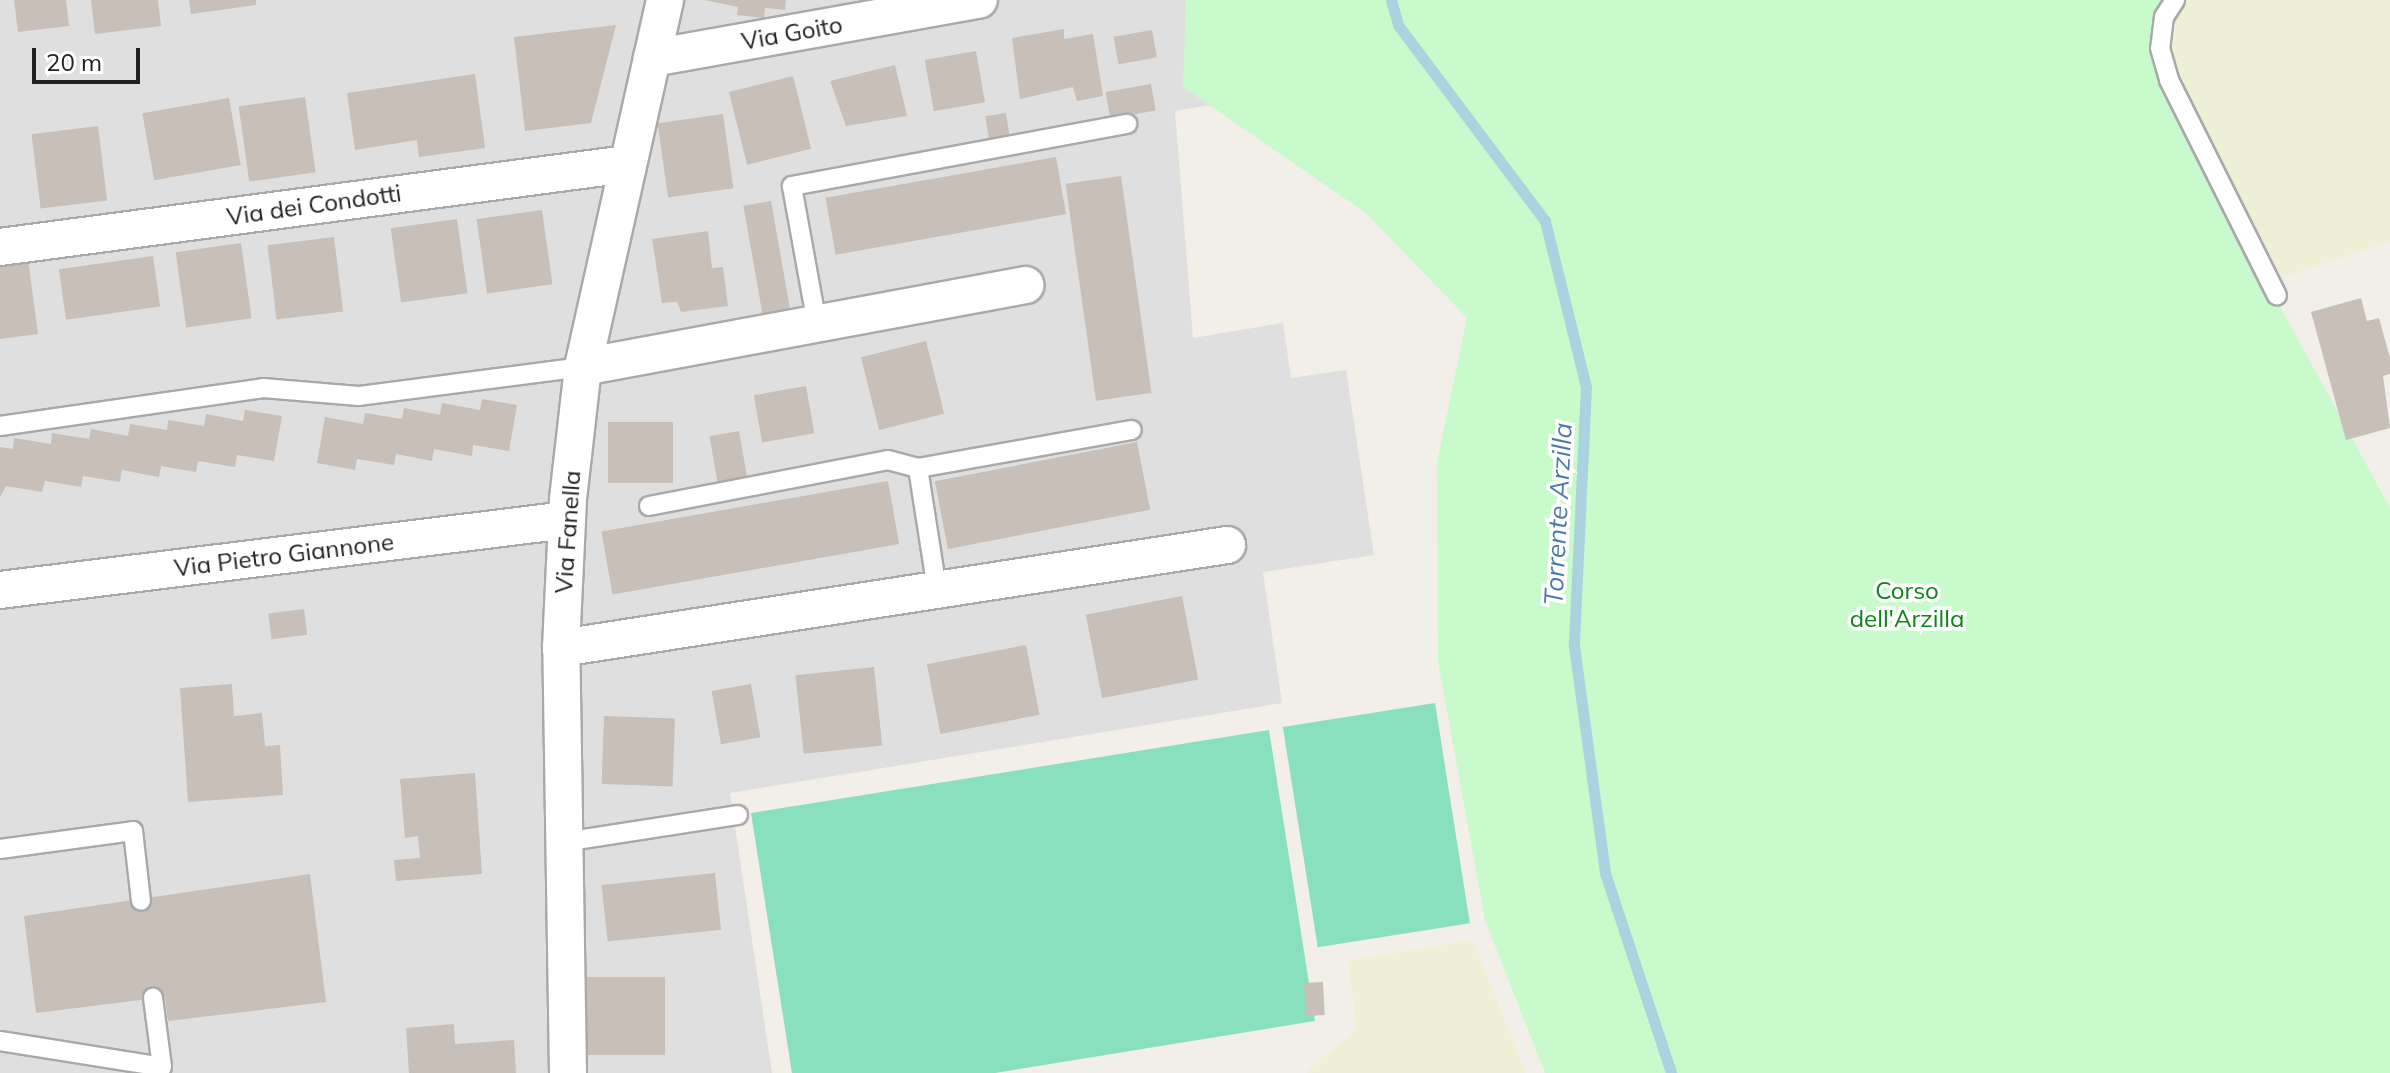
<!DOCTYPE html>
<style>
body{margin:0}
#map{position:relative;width:2390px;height:1073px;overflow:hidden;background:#f2efe9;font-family:Mulish,sans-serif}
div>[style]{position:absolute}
.residential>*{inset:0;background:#e0dfdf}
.farmland>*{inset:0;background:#eef0d5}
.park>*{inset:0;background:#c8facc}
.pitch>*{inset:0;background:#88e0be;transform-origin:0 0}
.stream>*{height:11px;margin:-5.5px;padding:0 5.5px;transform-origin:5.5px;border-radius:5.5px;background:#aad3df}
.building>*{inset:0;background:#c7bfb8;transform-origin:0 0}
.roads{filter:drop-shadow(2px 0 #a9a9a9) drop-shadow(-2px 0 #a9a9a9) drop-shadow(0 2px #a9a9a9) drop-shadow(0 -2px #a9a9a9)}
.service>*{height:18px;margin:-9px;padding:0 9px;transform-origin:9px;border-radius:9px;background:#fff}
.minor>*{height:36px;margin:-18px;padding:0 18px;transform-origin:18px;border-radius:18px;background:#fff}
span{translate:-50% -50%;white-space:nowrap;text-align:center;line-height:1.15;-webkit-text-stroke:7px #fff;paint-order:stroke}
.street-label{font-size:24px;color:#222}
.park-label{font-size:24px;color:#0c8416}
.water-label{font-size:26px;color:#4a7aab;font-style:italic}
.scale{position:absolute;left:32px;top:48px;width:108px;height:36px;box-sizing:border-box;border:4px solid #222;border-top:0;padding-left:10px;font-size:24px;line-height:28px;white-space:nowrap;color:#222;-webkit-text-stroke:6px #fff;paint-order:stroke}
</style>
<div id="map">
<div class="residential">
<i style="clip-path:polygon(0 0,1232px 0,1257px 97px,1175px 111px,1193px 338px,1283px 323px,1291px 378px,1346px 370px,1374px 555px,1263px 572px,1282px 703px,730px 793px,772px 1073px,0 1073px)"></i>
</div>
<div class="farmland">
<i style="clip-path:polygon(2191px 0,2390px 0,2390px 241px,2282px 277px,2176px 74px,2169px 26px,2181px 6px)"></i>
<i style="clip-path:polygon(1473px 940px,1526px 1073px,1305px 1073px,1357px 1029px,1348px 961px)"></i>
</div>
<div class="park">
<i style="clip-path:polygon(1186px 0,2188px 0,2159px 32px,2166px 97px,2390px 508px,2390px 1073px,1545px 1073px,1485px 920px,1438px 662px,1437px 462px,1467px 318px,1366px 213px,1183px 87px)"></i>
</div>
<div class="pitch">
<i style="left:1435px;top:703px;width:223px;height:154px;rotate:81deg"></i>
<i style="clip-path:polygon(1269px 730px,1315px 1021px,995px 1073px,792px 1073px,751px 813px)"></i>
</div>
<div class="stream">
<i style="left:1391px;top:0;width:26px;rotate:74deg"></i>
<i style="left:1398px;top:25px;width:245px;rotate:53.1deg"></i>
<i style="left:1545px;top:221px;width:171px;rotate:76.1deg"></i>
<i style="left:1586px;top:387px;width:259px;rotate:92.7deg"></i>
<i style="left:1574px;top:646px;width:229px;rotate:82.2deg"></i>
<i style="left:1605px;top:873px;width:211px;rotate:71.7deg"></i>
</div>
<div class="building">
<i style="clip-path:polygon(14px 0,66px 0,69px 26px,18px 32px)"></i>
<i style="clip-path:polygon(91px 0,158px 0,161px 26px,95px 34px)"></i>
<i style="clip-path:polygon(189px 0,256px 0,256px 5px,191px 14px)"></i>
<i style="clip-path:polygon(704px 0,786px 0,785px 10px,765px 8px,764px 18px,737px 15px,738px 7px)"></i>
<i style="clip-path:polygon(616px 25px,591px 123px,525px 131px,514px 37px)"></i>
<i style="clip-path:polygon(1064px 29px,1064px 39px,1093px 34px,1103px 96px,1077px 101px,1073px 87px,1020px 99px,1012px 38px)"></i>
<i style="left:1152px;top:30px;width:28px;height:39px;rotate:80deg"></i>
<i style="left:976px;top:51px;width:52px;height:52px;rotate:80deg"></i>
<i style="clip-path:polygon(895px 65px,907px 116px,846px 126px,830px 81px)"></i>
<i style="clip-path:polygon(475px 74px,485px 148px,419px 157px,417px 140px,355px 150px,347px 93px)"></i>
<i style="left:793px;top:76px;width:75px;height:66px;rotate:76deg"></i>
<i style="left:1151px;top:84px;width:27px;height:46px;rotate:80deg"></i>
<i style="left:305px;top:97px;width:76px;height:67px;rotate:82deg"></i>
<i style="left:229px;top:98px;width:68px;height:88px;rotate:80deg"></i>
<i style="left:1006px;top:113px;width:26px;height:21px;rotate:81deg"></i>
<i style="left:723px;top:114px;width:75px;height:66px;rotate:82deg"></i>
<i style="left:98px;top:126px;width:75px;height:67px;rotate:83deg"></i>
<i style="left:1056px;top:157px;width:58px;height:234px;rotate:80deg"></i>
<i style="left:1121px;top:176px;width:219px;height:56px;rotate:82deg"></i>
<i style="left:771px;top:201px;width:109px;height:28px;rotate:80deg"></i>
<i style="left:542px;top:210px;width:75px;height:66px;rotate:82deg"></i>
<i style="left:457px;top:219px;width:75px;height:67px;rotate:82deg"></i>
<i style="clip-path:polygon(708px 231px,712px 268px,723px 267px,728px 306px,681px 312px,677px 302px,662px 303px,652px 239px)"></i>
<i style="left:334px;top:237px;width:75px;height:67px;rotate:83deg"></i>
<i style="left:241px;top:243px;width:76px;height:66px;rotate:82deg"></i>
<i style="left:153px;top:256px;width:51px;height:95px;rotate:82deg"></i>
<i style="clip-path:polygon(28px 259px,38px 334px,0 339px,0 263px)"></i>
<i style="clip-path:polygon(2361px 298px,2367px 321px,2379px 318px,2390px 358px,2390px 374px,2383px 376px,2390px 428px,2346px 440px,2311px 312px)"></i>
<i style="left:926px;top:341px;width:75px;height:67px;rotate:76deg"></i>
<i style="left:806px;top:386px;width:48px;height:53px;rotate:80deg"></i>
<i style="clip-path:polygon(482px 399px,517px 405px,509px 451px,473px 445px,472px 456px,434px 449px,432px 461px,396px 454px,394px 465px,357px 459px,355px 470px,317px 463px,325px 417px,363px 424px,365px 413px,402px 419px,404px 408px,440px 415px,442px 403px,480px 410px)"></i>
<i style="clip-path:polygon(245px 410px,282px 416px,274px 461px,237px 455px,235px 467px,198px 461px,196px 472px,161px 466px,159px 477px,122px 470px,120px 482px,83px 476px,81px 487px,45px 481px,42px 492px,6px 486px,0 497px,0 447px,13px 449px,14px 438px,51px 444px,52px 433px,89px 439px,91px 429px,128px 436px,130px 424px,167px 430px,168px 420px,204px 426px,206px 414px,243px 421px)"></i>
<i style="left:673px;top:422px;width:61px;height:65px;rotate:90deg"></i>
<i style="left:739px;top:431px;width:47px;height:30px;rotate:80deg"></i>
<i style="left:1137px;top:442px;width:69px;height:206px;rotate:79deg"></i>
<i style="left:888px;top:481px;width:64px;height:291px;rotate:80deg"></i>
<i style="left:1182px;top:596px;width:85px;height:98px;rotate:79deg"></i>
<i style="left:304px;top:609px;width:26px;height:36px;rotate:83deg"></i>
<i style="left:1026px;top:645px;width:71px;height:101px;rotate:79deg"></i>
<i style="left:874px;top:667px;width:79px;height:79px;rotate:84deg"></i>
<i style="clip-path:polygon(232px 684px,234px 716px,262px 713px,265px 746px,280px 745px,283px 795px,188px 802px,180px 688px)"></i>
<i style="left:751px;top:684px;width:54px;height:40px;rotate:80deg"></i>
<i style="left:604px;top:716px;width:71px;height:68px;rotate:2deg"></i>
<i style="clip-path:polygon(475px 773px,482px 874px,396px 881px,394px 860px,420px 858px,418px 836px,405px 838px,400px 779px)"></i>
<i style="left:715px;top:873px;width:57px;height:114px;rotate:84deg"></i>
<i style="clip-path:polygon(310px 874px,326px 1002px,168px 1021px,165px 997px,36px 1013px,24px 916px)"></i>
<i style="left:585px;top:977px;width:80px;height:78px"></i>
<i style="left:1323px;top:982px;width:33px;height:19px;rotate:87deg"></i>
<i style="clip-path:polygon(454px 1024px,455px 1044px,514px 1040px,516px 1073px,409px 1073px,406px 1028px)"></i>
</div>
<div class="roads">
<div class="service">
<i style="left:2175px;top:0;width:20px;rotate:123deg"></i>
<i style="left:2164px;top:17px;width:31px;rotate:97deg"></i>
<i style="left:2160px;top:48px;width:33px;rotate:74deg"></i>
<i style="left:2169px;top:80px;width:241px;rotate:63.4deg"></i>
<i style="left:817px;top:324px;width:140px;rotate:-100.3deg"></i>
<i style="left:792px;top:186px;width:341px;rotate:-10.5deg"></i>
<i style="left:0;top:426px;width:266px;rotate:-8.2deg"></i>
<i style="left:263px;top:388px;width:96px;rotate:4.8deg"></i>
<i style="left:359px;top:396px;width:226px;rotate:-7.4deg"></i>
<i style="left:918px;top:468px;width:123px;rotate:81.1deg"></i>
<i style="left:649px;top:506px;width:243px;rotate:-10.9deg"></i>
<i style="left:888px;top:460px;width:31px;rotate:15deg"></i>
<i style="left:918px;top:468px;width:217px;rotate:-10.1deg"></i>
<i style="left:564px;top:842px;width:176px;rotate:-8.8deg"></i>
<i style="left:0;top:849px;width:134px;rotate:-7.7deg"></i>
<i style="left:133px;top:831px;width:70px;rotate:83.5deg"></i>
<i style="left:0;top:1041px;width:164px;rotate:9.1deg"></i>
<i style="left:162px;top:1067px;width:70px;rotate:-97.4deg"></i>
</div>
<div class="minor">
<i style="left:652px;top:58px;width:332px;rotate:-10.1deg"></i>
<i style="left:0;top:247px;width:632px;rotate:-7.54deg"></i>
<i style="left:583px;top:367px;width:450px;rotate:-10.5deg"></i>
<i style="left:0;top:590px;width:571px;rotate:-7.04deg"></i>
<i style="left:561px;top:648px;width:674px;rotate:-8.79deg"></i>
<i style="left:568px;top:1073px;width:425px;rotate:-90.9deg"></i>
<i style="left:561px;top:648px;width:149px;rotate:-87.3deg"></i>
<i style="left:568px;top:499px;width:133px;rotate:-83.5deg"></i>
<i style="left:583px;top:367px;width:376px;rotate:-77.4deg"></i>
</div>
</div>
<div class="street-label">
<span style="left:792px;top:33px;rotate:-10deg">Via Goito</span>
<span style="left:314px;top:205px;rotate:-8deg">Via dei Condotti</span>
<span style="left:568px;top:532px;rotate:-86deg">Via Fanella</span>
<span style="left:284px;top:555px;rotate:-7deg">Via Pietro Giannone</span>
</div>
<div class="park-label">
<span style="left:1907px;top:605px">Corso<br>dell'Arzilla</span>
</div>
<div class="water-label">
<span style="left:1558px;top:514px;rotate:-87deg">Torrente Arzilla</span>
</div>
<div class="scale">20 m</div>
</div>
